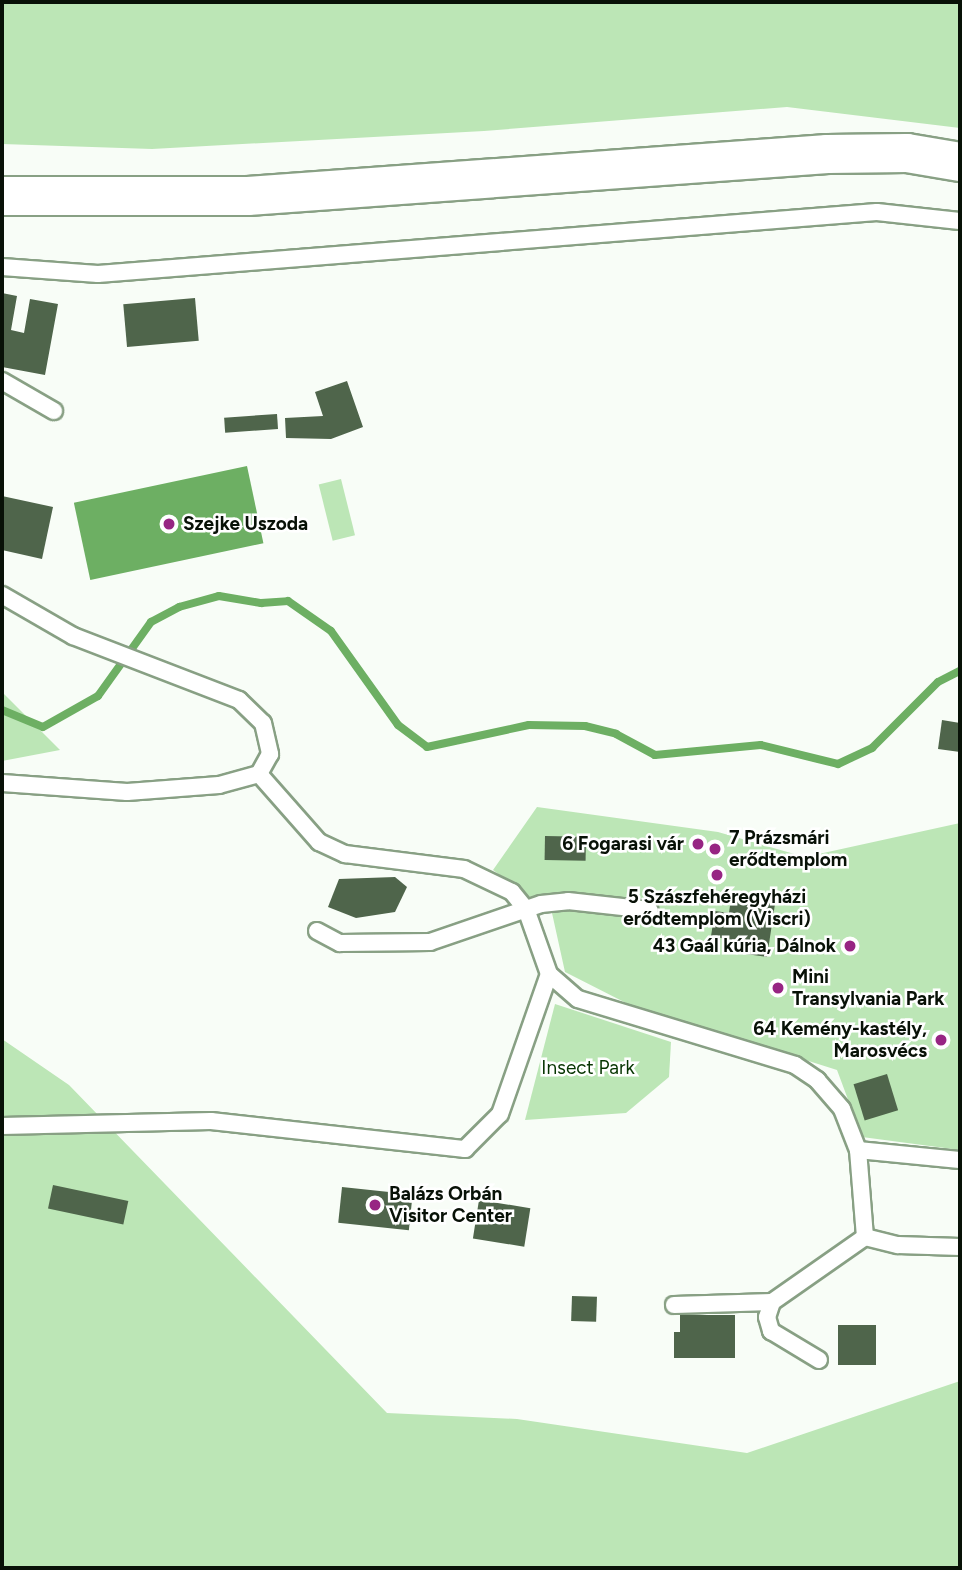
<!DOCTYPE html>
<meta charset="utf-8">
<style>
body{margin:0}
#map{position:relative;width:962px;height:1570px;overflow:hidden;background:#f8fdf7;font-family:Figtree,sans-serif}
div>[style]{position:absolute}
.green>*{inset:0;background:#bce6b6;transform-origin:0 0}
.water>*{inset:0;background:#6daf63;transform-origin:0 0}
.stream>*{height:8px;margin:-4px;padding:0 4px;transform-origin:4px;border-radius:4px;background:#6daf63}
.building>*{inset:0;background:#4f654b;transform-origin:0 0}
.roads{filter:drop-shadow(2px 0 #88a084) drop-shadow(-2px 0 #88a084) drop-shadow(0 2px #88a084) drop-shadow(0 -2px #88a084)}
.lane>*{height:16px;margin:-8px;padding:0 8px;transform-origin:8px;border-radius:8px;background:#fff}
.primary>*{height:38px;margin:-19px;padding:0 19px;transform-origin:19px;border-radius:19px;background:#fff}
.dots>*{width:19px;height:19px;translate:-50% -50%;box-sizing:border-box;border:4px solid #fff;border-radius:50%}
span{translate:-50% -50%;white-space:nowrap;text-align:center;line-height:1.15;-webkit-text-stroke:5px #fff;paint-order:stroke}
.poi-label{font-size:19px;color:#081107;font-weight:700}
.left{translate:0 -50%;text-align:left}
.right{translate:-100% -50%;text-align:right}
.park-label{font-size:19px;color:#063501}
.frame{position:absolute;inset:0;border:4px solid #081107;pointer-events:none}
</style>
<div id="map">
<div class="green">
<i style="clip-path:polygon(2px 2px,960px 2px,960px 128px,787px 107px,484px 131px,152px 149px,2px 144px)"></i>
<i style="left:341px;top:479px;width:58px;height:23px;rotate:76deg"></i>
<i style="clip-path:polygon(2px 692px,60px 750px,2px 761px)"></i>
<i style="clip-path:polygon(537px 807px,718px 832px,805px 857px,960px 823px,960px 1150px,862px 1137px,837px 1070px,628px 1004px,565px 972px,552px 913px,493px 870px)"></i>
<i style="clip-path:polygon(555px 1004px,671px 1042px,669px 1077px,626px 1113px,525px 1120px)"></i>
<i style="clip-path:polygon(2px 1039px,69px 1085px,387px 1413px,517px 1419px,747px 1453px,960px 1381px,960px 1568px,2px 1568px)"></i>
</div>
<div class="water">
<i style="left:247px;top:466px;width:79px;height:177px;rotate:78deg"></i>
</div>
<div class="stream">
<i style="left:2px;top:710px;width:44px;rotate:22.5deg"></i>
<i style="left:43px;top:727px;width:63px;rotate:-29.4deg"></i>
<i style="left:98px;top:696px;width:91px;rotate:-54.4deg"></i>
<i style="left:151px;top:622px;width:32px;rotate:-28deg"></i>
<i style="left:179px;top:607px;width:41px;rotate:-15.4deg"></i>
<i style="left:219px;top:596px;width:43px;rotate:9.5deg"></i>
<i style="left:261px;top:603px;width:27px;rotate:-4deg"></i>
<i style="left:288px;top:601px;width:52px;rotate:34.9deg"></i>
<i style="left:331px;top:631px;width:115px;rotate:54.5deg"></i>
<i style="left:398px;top:725px;width:36px;rotate:37deg"></i>
<i style="left:427px;top:747px;width:104px;rotate:-12.2deg"></i>
<i style="left:529px;top:725px;width:56px;rotate:1deg"></i>
<i style="left:585px;top:726px;width:32px;rotate:14deg"></i>
<i style="left:616px;top:734px;width:44px;rotate:28.3deg"></i>
<i style="left:655px;top:755px;width:106px;rotate:-5.4deg"></i>
<i style="left:761px;top:745px;width:79px;rotate:13.9deg"></i>
<i style="left:838px;top:764px;width:38px;rotate:-25deg"></i>
<i style="left:872px;top:748px;width:93px;rotate:-45deg"></i>
<i style="left:938px;top:682px;width:25px;rotate:-27deg"></i>
</div>
<div class="building">
<i style="clip-path:polygon(2px 293px,17px 296px,11px 330px,24px 333px,30px 299px,58px 304px,45px 375px,2px 367px)"></i>
<i style="left:195px;top:298px;width:43px;height:72px;rotate:85deg"></i>
<i style="clip-path:polygon(347px 381px,363px 427px,331px 439px,286px 438px,285px 418px,323px 416px,315px 392px)"></i>
<i style="left:277px;top:414px;width:15px;height:53px;rotate:86deg"></i>
<i style="clip-path:polygon(2px 496px,53px 507px,42px 559px,2px 550px)"></i>
<i style="clip-path:polygon(942px 720px,960px 723px,960px 752px,938px 749px)"></i>
<i style="left:545px;top:836px;width:41px;height:24px;rotate:1deg"></i>
<i style="clip-path:polygon(395px 877px,407px 887px,395px 912px,356px 918px,328px 907px,339px 879px)"></i>
<i style="clip-path:polygon(731px 898px,775px 904px,767px 957px,724px 951px,726px 939px,711px 936px,715px 911px,729px 913px)"></i>
<i style="left:887px;top:1074px;width:38px;height:35px;rotate:73deg"></i>
<i style="left:53px;top:1185px;width:77px;height:24px;rotate:12deg"></i>
<i style="left:342px;top:1187px;width:71px;height:36px;rotate:6deg"></i>
<i style="left:479px;top:1200px;width:52px;height:39px;rotate:9deg"></i>
<i style="left:572px;top:1296px;width:25px;height:25px;rotate:2deg"></i>
<i style="clip-path:polygon(680px 1315px,735px 1315px,735px 1358px,674px 1358px,674px 1332px,680px 1332px)"></i>
<i style="left:838px;top:1325px;width:38px;height:40px"></i>
</div>
<div class="roads">
<div class="lane">
<i style="left:2px;top:267px;width:96px;rotate:4.2deg"></i>
<i style="left:98px;top:274px;width:781px;rotate:-4.55deg"></i>
<i style="left:877px;top:212px;width:83px;rotate:6.2deg"></i>
<i style="left:2px;top:381px;width:60px;rotate:30deg"></i>
<i style="left:2px;top:595px;width:82px;rotate:30deg"></i>
<i style="left:73px;top:636px;width:178px;rotate:21.1deg"></i>
<i style="left:239px;top:700px;width:33px;rotate:44deg"></i>
<i style="left:263px;top:723px;width:32px;rotate:77deg"></i>
<i style="left:270px;top:754px;width:23px;rotate:119deg"></i>
<i style="left:259px;top:774px;width:41px;rotate:164.6deg"></i>
<i style="left:219px;top:785px;width:92px;rotate:175.6deg"></i>
<i style="left:127px;top:792px;width:125px;rotate:-175.9deg"></i>
<i style="left:259px;top:774px;width:91px;rotate:48.6deg"></i>
<i style="left:319px;top:842px;width:29px;rotate:25deg"></i>
<i style="left:345px;top:854px;width:120px;rotate:7.2deg"></i>
<i style="left:464px;top:869px;width:53px;rotate:25.6deg"></i>
<i style="left:512px;top:892px;width:22px;rotate:51deg"></i>
<i style="left:526px;top:909px;width:69px;rotate:70.5deg"></i>
<i style="left:549px;top:974px;width:38px;rotate:41deg"></i>
<i style="left:578px;top:999px;width:227px;rotate:16.9deg"></i>
<i style="left:795px;top:1065px;width:27px;rotate:34deg"></i>
<i style="left:817px;top:1080px;width:38px;rotate:49deg"></i>
<i style="left:842px;top:1109px;width:44px;rotate:68.7deg"></i>
<i style="left:858px;top:1150px;width:87px;rotate:85.4deg"></i>
<i style="left:865px;top:1237px;width:113px;rotate:145deg"></i>
<i style="left:772px;top:1302px;width:16px;rotate:108deg"></i>
<i style="left:767px;top:1317px;width:15px;rotate:74deg"></i>
<i style="left:771px;top:1331px;width:56px;rotate:31.1deg"></i>
<i style="left:317px;top:931px;width:26px;rotate:28deg"></i>
<i style="left:340px;top:943px;width:90px;rotate:-0.6deg"></i>
<i style="left:430px;top:942px;width:117px;rotate:-18.9deg"></i>
<i style="left:541px;top:904px;width:27px;rotate:-6deg"></i>
<i style="left:568px;top:901px;width:82px;rotate:6.3deg"></i>
<i style="left:2px;top:1126px;width:209px;rotate:-1.4deg"></i>
<i style="left:211px;top:1121px;width:256px;rotate:6.3deg"></i>
<i style="left:465px;top:1149px;width:49px;rotate:-45deg"></i>
<i style="left:500px;top:1114px;width:148px;rotate:-70.7deg"></i>
<i style="left:858px;top:1150px;width:102px;rotate:5.6deg"></i>
<i style="left:865px;top:1237px;width:34px;rotate:14deg"></i>
<i style="left:898px;top:1245px;width:62px;rotate:1.8deg"></i>
<i style="left:674px;top:1305px;width:98px;rotate:-1.8deg"></i>
</div>
<div class="primary">
<i style="left:2px;top:196px;width:246px"></i>
<i style="left:248px;top:196px;width:581px;rotate:-4.15deg"></i>
<i style="left:827px;top:154px;width:80px;rotate:-0.7deg"></i>
<i style="left:907px;top:153px;width:54px;rotate:9.6deg"></i>
</div>
</div>
<div class="dots">
<i style="left:169px;top:524px;background:#972583"></i>
<i style="left:698px;top:844px;background:#972583"></i>
<i style="left:715px;top:849px;background:#972583"></i>
<i style="left:717px;top:875px;background:#972583"></i>
<i style="left:850px;top:946px;background:#972583"></i>
<i style="left:778px;top:988px;background:#972583"></i>
<i style="left:941px;top:1040px;background:#972583"></i>
<i style="left:375px;top:1205px;background:#972583"></i>
</div>
<div class="poi-label">
<span class="left" style="left:183px;top:524px">Szejke Uszoda</span>
<span class="left" style="left:729px;top:849px">7 Prázsmári<br>erődtemplom</span>
<span class="right" style="left:684px;top:844px">6 Fogarasi vár</span>
<span style="left:717px;top:908px">5 Szászfehéregyházi<br>erődtemplom (Viscri)</span>
<span class="right" style="left:836px;top:946px">43 Gaál kúria, Dálnok</span>
<span class="left" style="left:792px;top:988px">Mini<br>Transylvania Park</span>
<span class="right" style="left:927px;top:1040px">64 Kemény-kastély,<br>Marosvécs</span>
<span class="left" style="left:389px;top:1205px">Balázs Orbán<br>Visitor Center</span>
</div>
<div class="park-label">
<span style="left:588px;top:1068px">Insect Park</span>
</div>
<div class="frame"></div>
</div>
